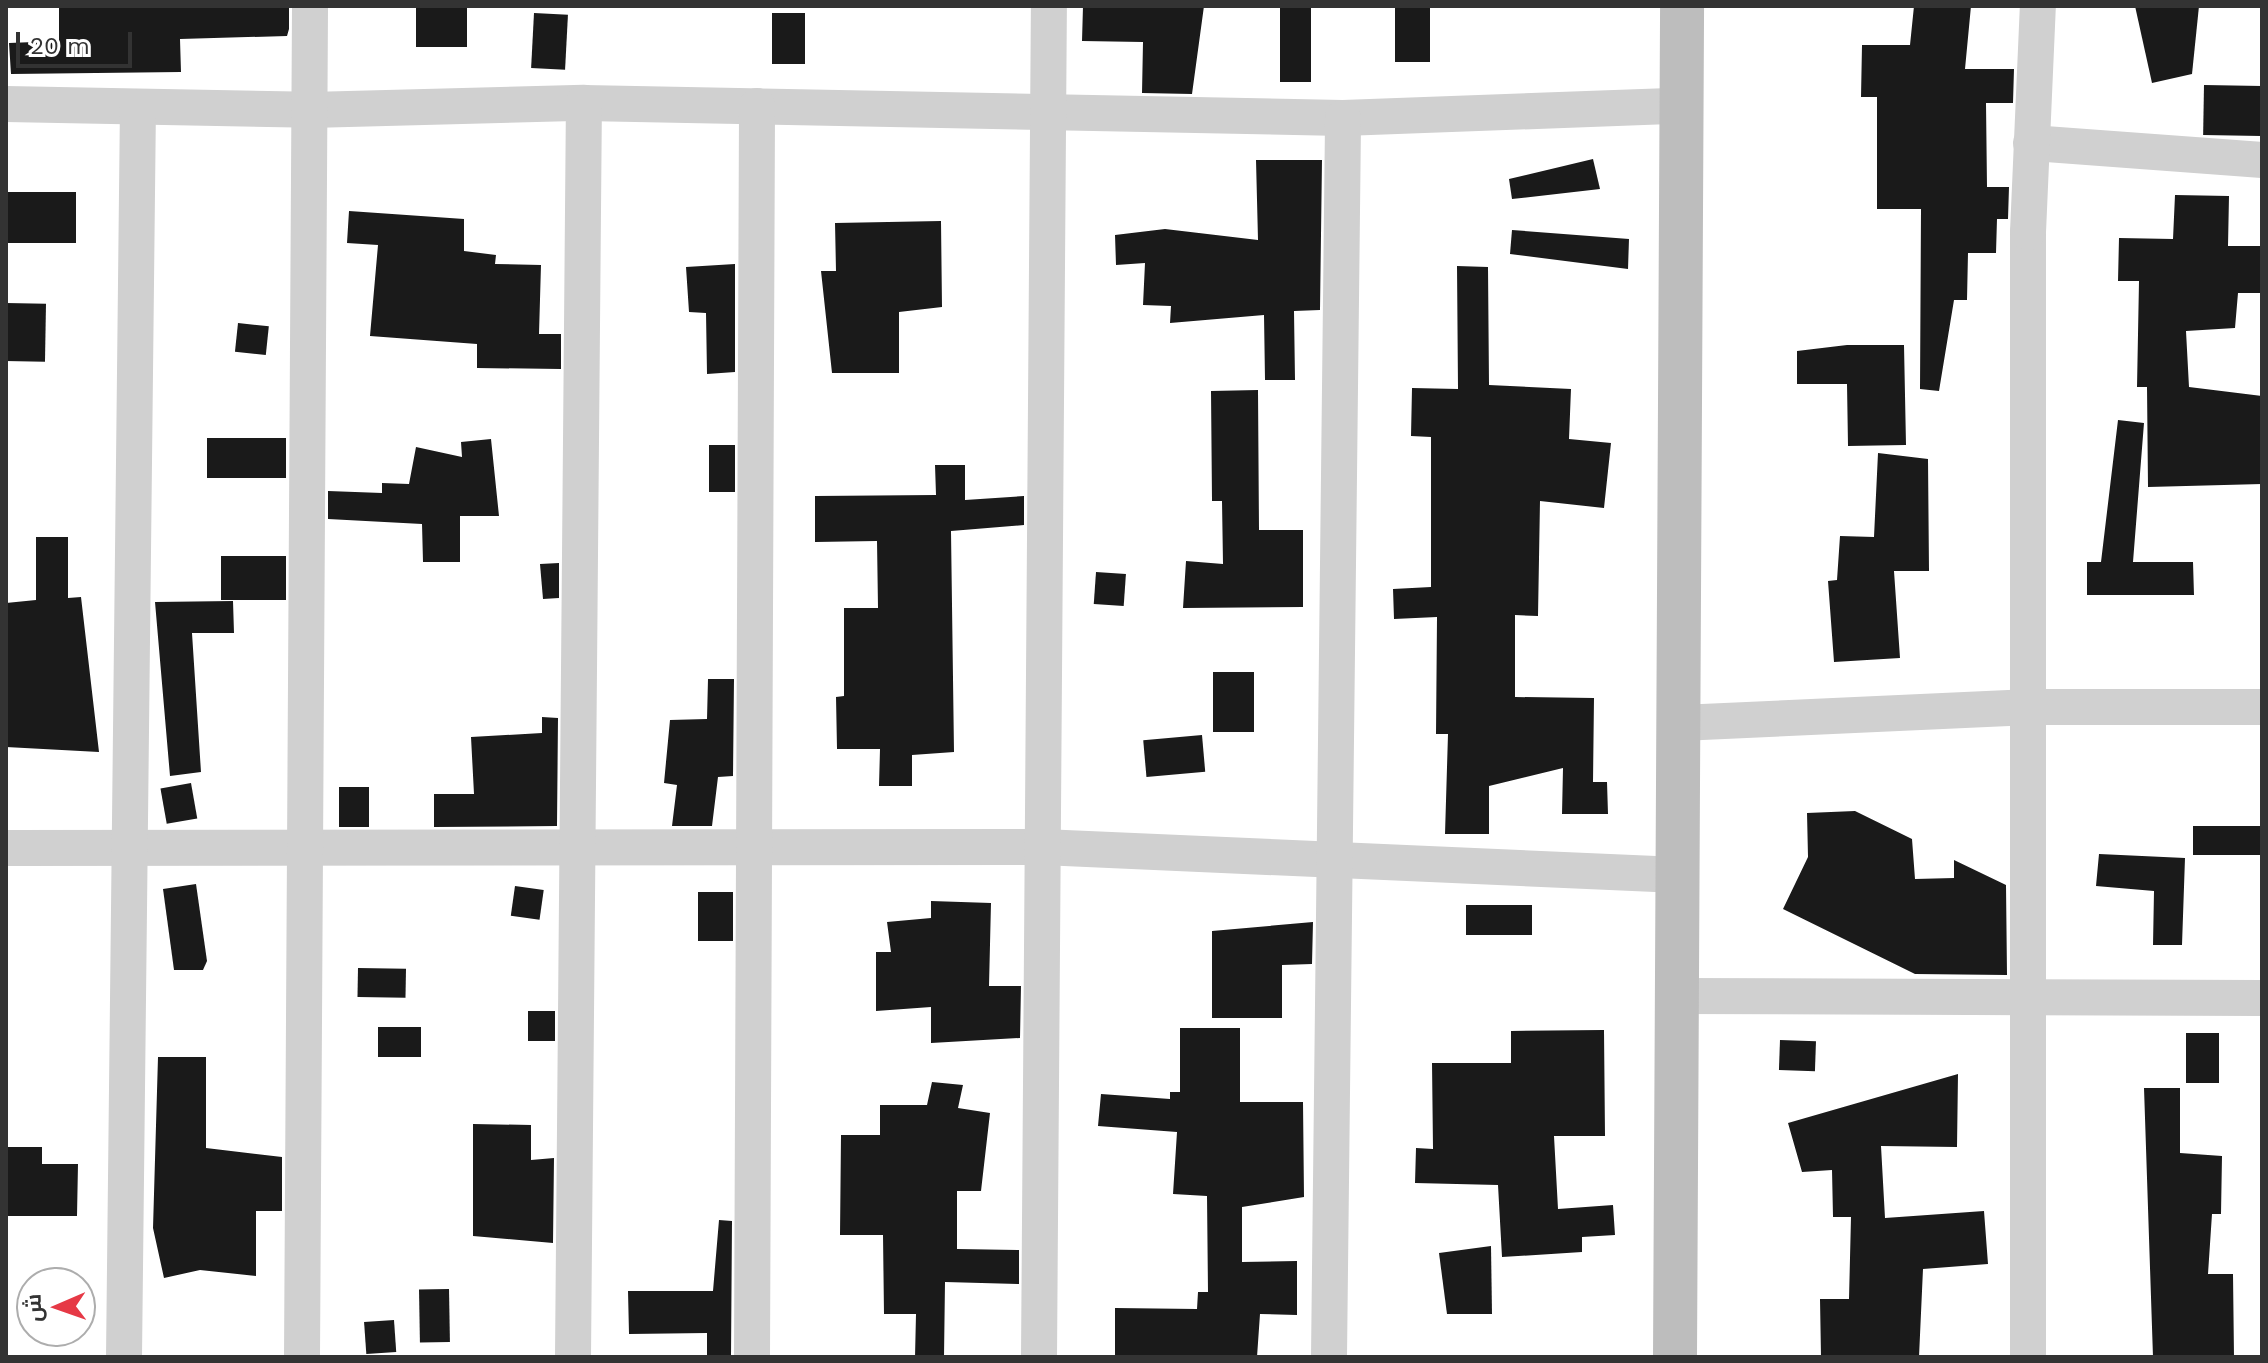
<!DOCTYPE html>
<meta charset="utf-8">
<style>
body{margin:0}
#map{position:relative;width:2268px;height:1363px;overflow:hidden;background:#fff;font-family:"Work Sans",Cairo,sans-serif}
div>[style]{position:absolute}
.building>*{inset:0;background:#1a1a1a;transform-origin:0 0}
.street>*{height:36px;margin:-18px;padding:0 18px;transform-origin:18px;border-radius:18px;background:#d0d0d0}
.secondary>*{height:44px;margin:-22px;padding:0 22px;transform-origin:22px;border-radius:22px;background:#bdbdbd}
span{translate:-50% -50%;white-space:nowrap;text-align:center;line-height:1.15;-webkit-text-stroke:8px #fff;paint-order:stroke}
.frame{position:absolute;inset:0;border:8px solid #333;pointer-events:none}
.north{position:absolute;left:16px;top:1267px;width:80px;height:80px;box-sizing:border-box;background:#fff;border:2px solid #adadad;border-radius:50%;rotate:268deg;font-size:22px;font-weight:700;line-height:32px;text-align:center;color:#333}
.north::after{content:'';display:block;margin:auto;width:28px;height:36px;background:#e63946;clip-path:polygon(50% 0,100% 100%,50% 72%,0 100%)}
.scale{position:absolute;left:16px;top:32px;width:116px;height:36px;box-sizing:border-box;border:4px solid #333;border-top:0;padding-left:10px;font-size:24px;line-height:28px;white-space:nowrap;color:#333;-webkit-text-stroke:6px #fff;paint-order:stroke}
</style>
<div id="map">
<div class="building">
<i style="clip-path:polygon(59px 6px,289px 6px,289px 29px,287px 36px,180px 39px,181px 72px,11px 74px,9px 43px,59px 41px)"></i>
<i style="left:416px;top:6px;width:51px;height:41px"></i>
<i style="clip-path:polygon(1083px 6px,1204px 6px,1192px 94px,1142px 93px,1143px 42px,1082px 41px)"></i>
<i style="left:1280px;top:6px;width:31px;height:76px"></i>
<i style="left:1395px;top:6px;width:35px;height:56px"></i>
<i style="clip-path:polygon(1914px 6px,1971px 6px,1965px 69px,2014px 69px,2013px 103px,1986px 103px,1987px 187px,2009px 187px,2008px 219px,1997px 219px,1996px 253px,1968px 253px,1967px 300px,1954px 300px,1939px 391px,1920px 389px,1921px 209px,1877px 209px,1877px 97px,1861px 97px,1862px 45px,1910px 45px)"></i>
<i style="clip-path:polygon(2135px 6px,2199px 6px,2192px 74px,2152px 83px)"></i>
<i style="left:534px;top:13px;width:34px;height:55px;rotate:3deg"></i>
<i style="left:805px;top:13px;width:51px;height:33px;rotate:90deg"></i>
<i style="left:2204px;top:85px;width:58px;height:50px;rotate:1deg"></i>
<i style="clip-path:polygon(1593px 159px,1600px 189px,1512px 199px,1509px 179px)"></i>
<i style="clip-path:polygon(1256px 160px,1322px 160px,1320px 310px,1294px 311px,1295px 380px,1265px 380px,1264px 315px,1170px 323px,1171px 306px,1143px 305px,1145px 263px,1116px 265px,1115px 235px,1165px 229px,1258px 240px)"></i>
<i style="left:6px;top:192px;width:70px;height:51px"></i>
<i style="clip-path:polygon(2175px 195px,2229px 196px,2228px 246px,2262px 246px,2262px 293px,2238px 293px,2235px 328px,2186px 331px,2189px 387px,2262px 396px,2262px 484px,2148px 487px,2147px 387px,2137px 387px,2139px 281px,2118px 281px,2119px 238px,2173px 239px)"></i>
<i style="clip-path:polygon(349px 211px,464px 219px,464px 251px,496px 255px,495px 264px,541px 265px,539px 334px,561px 334px,561px 369px,477px 368px,477px 344px,370px 336px,378px 245px,347px 243px)"></i>
<i style="clip-path:polygon(941px 221px,942px 307px,899px 312px,899px 373px,832px 373px,821px 271px,836px 271px,835px 223px)"></i>
<i style="clip-path:polygon(1512px 230px,1629px 239px,1628px 269px,1510px 254px)"></i>
<i style="clip-path:polygon(735px 264px,735px 372px,707px 374px,706px 313px,689px 312px,686px 267px)"></i>
<i style="clip-path:polygon(1457px 266px,1488px 267px,1489px 385px,1571px 389px,1569px 439px,1611px 443px,1604px 508px,1540px 501px,1538px 616px,1515px 615px,1515px 697px,1594px 698px,1593px 782px,1607px 782px,1608px 814px,1562px 814px,1563px 768px,1489px 786px,1489px 834px,1445px 834px,1448px 734px,1436px 734px,1437px 617px,1394px 619px,1393px 589px,1431px 587px,1431px 437px,1411px 436px,1412px 388px,1458px 389px)"></i>
<i style="left:6px;top:303px;width:40px;height:58px;rotate:1deg"></i>
<i style="left:238px;top:323px;width:31px;height:29px;rotate:6deg"></i>
<i style="clip-path:polygon(1847px 345px,1904px 345px,1906px 445px,1848px 446px,1847px 384px,1797px 384px,1797px 351px)"></i>
<i style="clip-path:polygon(1258px 390px,1259px 530px,1303px 530px,1303px 607px,1183px 608px,1186px 561px,1223px 564px,1222px 501px,1212px 501px,1211px 391px)"></i>
<i style="clip-path:polygon(2118px 420px,2144px 423px,2133px 562px,2193px 562px,2194px 595px,2087px 595px,2087px 562px,2101px 562px)"></i>
<i style="left:286px;top:438px;width:40px;height:79px;rotate:90deg"></i>
<i style="clip-path:polygon(491px 439px,499px 516px,460px 516px,460px 562px,423px 562px,422px 524px,328px 519px,328px 491px,382px 493px,382px 483px,409px 484px,416px 447px,462px 457px,461px 442px)"></i>
<i style="left:709px;top:445px;width:26px;height:47px"></i>
<i style="clip-path:polygon(1878px 453px,1928px 459px,1929px 571px,1894px 571px,1900px 658px,1834px 662px,1828px 581px,1837px 580px,1840px 536px,1874px 537px)"></i>
<i style="clip-path:polygon(935px 465px,965px 465px,965px 500px,1024px 496px,1024px 525px,951px 531px,954px 752px,912px 755px,912px 786px,879px 786px,880px 749px,837px 749px,836px 697px,844px 696px,844px 608px,878px 608px,877px 541px,815px 542px,815px 496px,936px 495px)"></i>
<i style="clip-path:polygon(36px 537px,68px 537px,68px 598px,81px 597px,99px 752px,6px 747px,6px 603px,36px 600px)"></i>
<i style="left:221px;top:556px;width:65px;height:44px"></i>
<i style="clip-path:polygon(559px 563px,559px 598px,543px 599px,540px 564px)"></i>
<i style="left:1096px;top:572px;width:30px;height:32px;rotate:4deg"></i>
<i style="clip-path:polygon(233px 601px,234px 633px,192px 633px,201px 772px,170px 776px,155px 602px)"></i>
<i style="left:1213px;top:672px;width:41px;height:60px"></i>
<i style="clip-path:polygon(708px 679px,734px 679px,733px 776px,718px 777px,712px 826px,672px 826px,677px 785px,664px 783px,670px 720px,707px 719px)"></i>
<i style="clip-path:polygon(542px 717px,558px 718px,557px 826px,434px 827px,434px 794px,474px 794px,471px 737px,542px 733px)"></i>
<i style="left:1202px;top:735px;width:37px;height:59px;rotate:85deg"></i>
<i style="left:191px;top:783px;width:36px;height:31px;rotate:80deg"></i>
<i style="left:369px;top:787px;width:40px;height:30px;rotate:90deg"></i>
<i style="clip-path:polygon(1855px 811px,1912px 839px,1915px 879px,1954px 878px,1954px 860px,2006px 885px,2007px 975px,1915px 974px,1783px 909px,1808px 857px,1807px 813px)"></i>
<i style="left:2262px;top:826px;width:29px;height:69px;rotate:90deg"></i>
<i style="clip-path:polygon(2099px 854px,2185px 858px,2182px 945px,2153px 945px,2154px 891px,2096px 886px)"></i>
<i style="clip-path:polygon(196px 884px,207px 961px,203px 970px,174px 970px,163px 889px)"></i>
<i style="left:515px;top:886px;width:29px;height:30px;rotate:8deg"></i>
<i style="left:698px;top:892px;width:35px;height:49px"></i>
<i style="clip-path:polygon(931px 901px,991px 903px,989px 986px,1021px 986px,1020px 1038px,931px 1043px,931px 1007px,876px 1011px,876px 952px,891px 952px,887px 922px,931px 918px)"></i>
<i style="left:1466px;top:905px;width:66px;height:30px"></i>
<i style="clip-path:polygon(1313px 922px,1312px 964px,1282px 965px,1282px 1018px,1212px 1018px,1212px 931px)"></i>
<i style="left:358px;top:968px;width:48px;height:29px;rotate:1deg"></i>
<i style="left:528px;top:1011px;width:27px;height:30px"></i>
<i style="left:378px;top:1027px;width:43px;height:30px"></i>
<i style="clip-path:polygon(1180px 1028px,1240px 1028px,1240px 1102px,1303px 1102px,1304px 1197px,1242px 1207px,1242px 1262px,1297px 1261px,1297px 1315px,1260px 1314px,1257px 1357px,1115px 1357px,1115px 1308px,1197px 1309px,1198px 1292px,1208px 1292px,1207px 1196px,1173px 1194px,1177px 1132px,1098px 1126px,1101px 1094px,1170px 1099px,1170px 1092px,1180px 1092px)"></i>
<i style="clip-path:polygon(1604px 1030px,1605px 1136px,1554px 1136px,1558px 1209px,1613px 1205px,1615px 1235px,1582px 1237px,1582px 1252px,1502px 1257px,1498px 1185px,1415px 1183px,1416px 1148px,1433px 1149px,1432px 1063px,1511px 1063px,1511px 1031px)"></i>
<i style="left:2186px;top:1033px;width:33px;height:50px"></i>
<i style="left:1780px;top:1040px;width:36px;height:30px;rotate:2deg"></i>
<i style="clip-path:polygon(158px 1057px,206px 1057px,206px 1148px,282px 1157px,282px 1211px,256px 1211px,256px 1276px,200px 1270px,164px 1278px,153px 1228px)"></i>
<i style="clip-path:polygon(1958px 1074px,1957px 1147px,1881px 1146px,1885px 1218px,1984px 1211px,1988px 1264px,1923px 1269px,1919px 1357px,1821px 1357px,1820px 1299px,1849px 1299px,1851px 1217px,1833px 1217px,1832px 1170px,1802px 1172px,1788px 1123px)"></i>
<i style="clip-path:polygon(932px 1082px,963px 1085px,958px 1108px,990px 1113px,981px 1191px,957px 1191px,957px 1249px,1019px 1250px,1019px 1284px,945px 1282px,944px 1357px,915px 1357px,916px 1314px,884px 1314px,883px 1235px,840px 1235px,841px 1135px,880px 1135px,880px 1105px,927px 1105px)"></i>
<i style="clip-path:polygon(2144px 1088px,2180px 1088px,2180px 1153px,2222px 1156px,2221px 1214px,2212px 1214px,2208px 1274px,2233px 1274px,2234px 1357px,2153px 1357px)"></i>
<i style="clip-path:polygon(473px 1124px,531px 1125px,531px 1160px,554px 1158px,553px 1243px,473px 1236px)"></i>
<i style="clip-path:polygon(6px 1147px,42px 1147px,42px 1164px,78px 1164px,77px 1216px,6px 1216px)"></i>
<i style="clip-path:polygon(719px 1220px,732px 1221px,731px 1357px,707px 1357px,707px 1333px,629px 1334px,628px 1291px,713px 1291px)"></i>
<i style="clip-path:polygon(1491px 1246px,1492px 1314px,1447px 1314px,1439px 1253px)"></i>
<i style="left:449px;top:1289px;width:53px;height:30px;rotate:89deg"></i>
<i style="left:394px;top:1320px;width:32px;height:30px;rotate:86deg"></i>
</div>
<div class="street">
<i style="left:6px;top:104px;width:304px;rotate:1.1deg"></i>
<i style="left:310px;top:110px;width:274px;rotate:-1.5deg"></i>
<i style="left:584px;top:103px;width:759px;rotate:1.13deg"></i>
<i style="left:1343px;top:118px;width:334px;rotate:-2.1deg"></i>
<i style="left:2031px;top:143px;width:232px;rotate:4.2deg"></i>
<i style="left:1680px;top:723px;width:351px;rotate:-2.6deg"></i>
<i style="left:2031px;top:707px;width:231px"></i>
<i style="left:6px;top:848px;width:1036px;rotate:-0.06deg"></i>
<i style="left:1042px;top:847px;width:637px;rotate:2.52deg"></i>
<i style="left:1675px;top:996px;width:587px;rotate:0.2deg"></i>
<i style="left:124px;top:1357px;width:1250px;rotate:-89.36deg"></i>
<i style="left:302px;top:1357px;width:1351px;rotate:-89.66deg"></i>
<i style="left:573px;top:1357px;width:1254px;rotate:-89.5deg"></i>
<i style="left:752px;top:1357px;width:1251px;rotate:-89.77deg"></i>
<i style="left:1039px;top:1357px;width:1351px;rotate:-89.58deg"></i>
<i style="left:1329px;top:1357px;width:1239px;rotate:-89.35deg"></i>
<i style="left:2028px;top:1357px;width:1125px;rotate:-90deg"></i>
<i style="left:2028px;top:232px;width:226px;rotate:-87.5deg"></i>
</div>
<div class="secondary">
<i style="left:1675px;top:1357px;width:1351px;rotate:-89.7deg"></i>
</div>
<div class="frame"></div>
<div class="north">ش</div>
<div class="scale">20 m</div>
</div>
